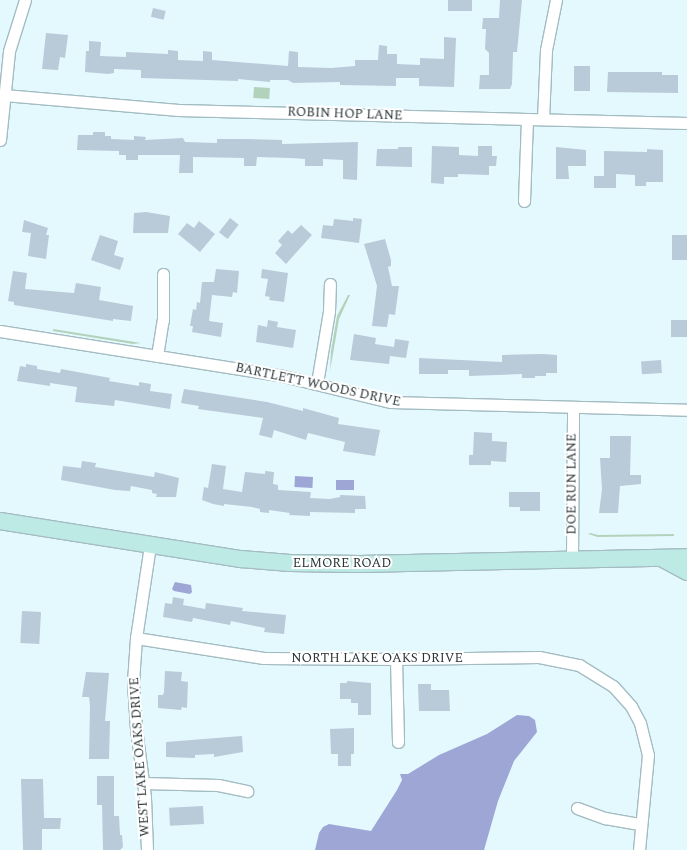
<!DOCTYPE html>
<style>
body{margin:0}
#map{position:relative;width:687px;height:850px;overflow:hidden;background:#e4f9fe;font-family:Spectral,serif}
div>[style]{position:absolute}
.green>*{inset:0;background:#b3d2bb;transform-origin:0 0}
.water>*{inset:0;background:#9ea6d6;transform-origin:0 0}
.building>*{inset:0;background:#b9cad9;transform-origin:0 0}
.roads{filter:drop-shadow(1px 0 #a3bcc2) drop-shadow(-1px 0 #a3bcc2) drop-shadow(0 1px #a3bcc2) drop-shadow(0 -1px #a3bcc2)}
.street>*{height:11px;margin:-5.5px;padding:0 5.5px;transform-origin:5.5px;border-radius:5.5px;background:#fff}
.secondary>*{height:16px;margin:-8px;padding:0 8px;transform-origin:8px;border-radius:8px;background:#beeae6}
span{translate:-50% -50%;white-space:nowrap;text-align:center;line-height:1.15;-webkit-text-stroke:4px #fff;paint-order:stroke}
.street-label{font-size:13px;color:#2a3436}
</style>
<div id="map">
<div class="green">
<i style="left:254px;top:87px;width:16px;height:11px;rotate:4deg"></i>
<i style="clip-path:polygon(348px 295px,350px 295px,339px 319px,330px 371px,331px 351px,337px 316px)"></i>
<i style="clip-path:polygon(53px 329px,141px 343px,133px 344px,53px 331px)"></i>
<i style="clip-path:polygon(590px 533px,598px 535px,674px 534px,674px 536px,598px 537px,588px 534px)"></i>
</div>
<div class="water">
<i style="left:295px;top:476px;width:18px;height:11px;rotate:3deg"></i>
<i style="left:336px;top:480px;width:18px;height:10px"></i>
<i style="clip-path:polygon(175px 582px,191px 585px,192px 592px,190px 594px,174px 591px,172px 589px)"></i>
<i style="clip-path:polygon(517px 715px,529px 716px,535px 720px,537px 732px,514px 761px,498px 801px,484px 850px,315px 850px,319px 833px,323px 827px,329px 824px,371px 831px,397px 790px,402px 780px,400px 774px,408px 774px,439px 755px,487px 734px)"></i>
</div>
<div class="building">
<i style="left:448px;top:0;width:24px;height:11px"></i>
<i style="clip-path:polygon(500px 0,522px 0,517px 52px,513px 52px,512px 84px,510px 89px,479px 89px,480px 75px,489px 75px,489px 53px,485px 49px,486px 29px,482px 29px,483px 18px,499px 18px)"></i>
<i style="left:153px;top:8px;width:13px;height:9px;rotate:13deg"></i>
<i style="clip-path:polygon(46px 33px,68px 35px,65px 58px,60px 57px,58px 70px,42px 69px)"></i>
<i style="clip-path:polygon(444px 37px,456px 38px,454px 87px,419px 86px,419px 78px,396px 78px,396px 86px,340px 85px,340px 82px,293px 83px,288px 80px,270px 80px,270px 82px,238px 79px,238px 81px,141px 78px,141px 70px,114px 69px,114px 73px,108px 74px,85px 72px,86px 51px,89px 51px,89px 41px,101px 42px,100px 56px,126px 57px,126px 52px,168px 54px,168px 50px,178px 51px,178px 60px,203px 61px,203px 51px,212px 52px,212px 60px,288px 66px,289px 51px,298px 52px,298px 67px,331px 68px,355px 66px,355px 60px,378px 60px,379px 45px,387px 46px,387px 54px,397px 54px,397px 64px,420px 65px,420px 58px,444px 59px)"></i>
<i style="left:574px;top:66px;width:16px;height:25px"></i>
<i style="clip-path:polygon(608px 72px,662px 72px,662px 75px,678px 75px,678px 93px,607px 92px)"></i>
<i style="clip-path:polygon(93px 132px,105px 132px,105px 136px,111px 136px,111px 139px,134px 140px,134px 136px,146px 137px,145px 140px,183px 138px,185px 142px,217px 143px,217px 139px,244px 139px,282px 140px,282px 144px,358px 142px,357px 180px,343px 179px,343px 160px,323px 159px,323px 166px,305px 166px,305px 159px,291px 158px,257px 157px,256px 166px,244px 166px,244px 158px,193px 157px,193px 173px,179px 173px,180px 155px,138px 155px,138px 160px,126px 160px,126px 155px,119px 155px,119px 151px,77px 150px,78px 135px,93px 135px)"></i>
<i style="clip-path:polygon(432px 146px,459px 147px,459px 155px,478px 156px,478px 146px,492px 146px,492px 156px,497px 156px,496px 166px,489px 166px,489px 175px,458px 174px,458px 177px,444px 177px,444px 184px,431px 183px)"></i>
<i style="clip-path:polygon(398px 147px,412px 147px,412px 167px,376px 166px,377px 149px,398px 149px)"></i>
<i style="clip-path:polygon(556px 147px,586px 150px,586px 166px,568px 166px,569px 179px,556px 179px)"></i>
<i style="clip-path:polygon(647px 149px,663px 150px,663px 182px,646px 182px,646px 186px,635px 186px,635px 175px,616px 174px,616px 188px,594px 188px,594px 176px,604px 176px,604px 151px,647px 152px)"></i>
<i style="clip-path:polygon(146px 212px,170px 216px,168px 233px,133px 233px,134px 213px)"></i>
<i style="left:230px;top:218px;width:11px;height:18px;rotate:38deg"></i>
<i style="clip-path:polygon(353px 218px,362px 219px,359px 243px,321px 238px,323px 225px,333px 226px,334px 219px,353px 221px)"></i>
<i style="clip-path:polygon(24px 220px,48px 228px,46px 235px,49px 235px,46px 259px,28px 256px,31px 233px,22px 232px)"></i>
<i style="clip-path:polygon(199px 221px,215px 234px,200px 252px,178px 234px,187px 223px,194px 228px)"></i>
<i style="clip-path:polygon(301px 225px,312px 235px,286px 264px,275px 253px,282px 245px,278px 241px,288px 230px,292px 234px)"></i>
<i style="clip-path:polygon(100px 235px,118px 241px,114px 255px,124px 258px,120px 270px,91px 260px)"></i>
<i style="left:672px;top:235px;width:15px;height:25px"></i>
<i style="clip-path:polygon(385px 239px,391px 260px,391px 266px,388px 267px,392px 286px,399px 286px,395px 315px,389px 314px,387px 327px,372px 326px,377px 286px,364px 244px)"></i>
<i style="clip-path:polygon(216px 269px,239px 271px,237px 293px,233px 292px,232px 297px,212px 295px,209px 321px,223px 323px,221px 337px,192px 332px,193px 326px,190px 326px,193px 309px,196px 310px,197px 302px,200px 303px,202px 282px,214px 282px)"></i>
<i style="clip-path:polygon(262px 269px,288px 273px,284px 302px,269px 300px,270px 297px,265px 296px,268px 279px,261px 278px)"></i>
<i style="clip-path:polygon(13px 271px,27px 273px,25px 289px,74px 293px,76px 283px,101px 287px,99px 300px,133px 306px,131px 321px,113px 319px,113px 321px,14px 305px,14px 302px,8px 301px)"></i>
<i style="clip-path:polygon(268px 320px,278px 322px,277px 327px,296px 330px,293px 348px,256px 342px,258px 325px,267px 327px)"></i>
<i style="left:671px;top:320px;width:16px;height:17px"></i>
<i style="clip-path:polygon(354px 334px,376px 338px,375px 344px,394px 347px,395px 339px,409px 341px,406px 358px,390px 356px,389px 364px,350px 360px)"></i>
<i style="clip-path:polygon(542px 354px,557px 355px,557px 373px,546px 373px,546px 376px,535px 376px,535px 378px,522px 378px,522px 374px,469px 376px,469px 370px,448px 370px,448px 374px,419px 374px,419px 358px,502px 362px,502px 355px)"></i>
<i style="left:661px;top:360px;width:13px;height:20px;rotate:86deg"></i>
<i style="clip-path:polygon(26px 364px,37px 366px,37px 369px,60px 373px,61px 369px,110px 378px,109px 381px,139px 386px,139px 382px,151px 384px,150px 391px,172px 394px,170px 409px,115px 400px,114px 406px,75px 402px,77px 387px,50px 383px,50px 386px,17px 381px,20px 366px,26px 367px)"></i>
<i style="clip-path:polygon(184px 389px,267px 402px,303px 411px,303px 408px,339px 418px,338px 424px,380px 430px,375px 456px,343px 451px,345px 442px,308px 433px,306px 440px,274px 430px,272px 438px,259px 435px,263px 418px,198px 409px,199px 406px,181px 403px)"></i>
<i style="clip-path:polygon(474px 432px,492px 433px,492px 441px,507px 442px,506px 462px,491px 461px,491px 465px,469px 465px,469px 455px,473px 455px)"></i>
<i style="clip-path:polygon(610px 436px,631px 436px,630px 475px,641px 475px,641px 484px,620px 486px,618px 513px,599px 513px,602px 489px,600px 458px,610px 458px)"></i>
<i style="clip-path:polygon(82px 461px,96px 463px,95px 467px,154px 477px,155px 472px,179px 478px,176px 497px,156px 497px,157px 494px,152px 493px,152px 490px,131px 486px,130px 491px,115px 490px,61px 480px,63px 466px,81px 468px)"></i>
<i style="clip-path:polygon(212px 464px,226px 466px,223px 489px,242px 492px,245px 472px,265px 474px,265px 471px,274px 472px,273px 484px,278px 485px,278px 490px,311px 492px,310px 498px,330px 499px,340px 497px,340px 495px,365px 496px,366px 509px,355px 509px,355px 513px,310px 512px,310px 516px,289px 515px,290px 513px,269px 510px,269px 513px,260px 512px,260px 509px,252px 507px,224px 504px,224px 506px,213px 504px,202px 500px,204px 487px,208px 488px)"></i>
<i style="clip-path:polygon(509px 492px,540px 492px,540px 511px,520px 511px,520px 507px,509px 507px)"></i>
<i style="clip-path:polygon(173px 597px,184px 599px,183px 605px,205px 609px,206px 603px,243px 608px,242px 611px,286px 615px,284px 634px,264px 632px,265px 628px,231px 621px,230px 625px,193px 618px,192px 622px,163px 617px,165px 603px,172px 604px)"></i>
<i style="left:22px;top:611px;width:19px;height:32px;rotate:3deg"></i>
<i style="clip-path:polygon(165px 671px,182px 672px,181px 681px,188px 682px,187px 708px,182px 707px,181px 710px,158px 708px,158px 695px,163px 695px,164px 692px)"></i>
<i style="clip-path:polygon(86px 672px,109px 673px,105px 721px,110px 721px,109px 759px,89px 759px,90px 705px,89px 697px,82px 697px)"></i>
<i style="clip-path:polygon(347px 681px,371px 683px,371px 715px,358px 715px,358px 703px,351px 703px,351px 699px,340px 699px,340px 683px,347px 683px)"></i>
<i style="clip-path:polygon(418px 684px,431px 684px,431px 690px,449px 690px,450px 711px,419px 711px)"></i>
<i style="clip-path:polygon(354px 728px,354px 754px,351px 754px,351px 766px,338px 766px,338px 754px,331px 754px,330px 729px)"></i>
<i style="clip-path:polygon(242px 736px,243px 752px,214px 757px,214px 754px,195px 755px,195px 758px,166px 757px,166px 742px)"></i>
<i style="clip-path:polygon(97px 776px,114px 776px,114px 816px,119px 816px,120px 835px,122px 835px,123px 847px,120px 850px,103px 850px,102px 805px,97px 805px)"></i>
<i style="clip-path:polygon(21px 779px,43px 779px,44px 818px,61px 818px,60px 829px,42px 829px,42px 850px,23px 850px)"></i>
<i style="left:203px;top:806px;width:18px;height:34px;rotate:87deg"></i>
</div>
<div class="roads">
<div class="street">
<i style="left:4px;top:95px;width:175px;rotate:4.9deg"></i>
<i style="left:178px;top:110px;width:509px;rotate:1.46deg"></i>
<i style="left:543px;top:119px;width:69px;rotate:-87.5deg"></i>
<i style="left:546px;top:50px;width:51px;rotate:-78.7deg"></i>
<i style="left:0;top:140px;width:89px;rotate:-84.2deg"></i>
<i style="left:9px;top:51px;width:53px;rotate:-72.6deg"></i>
<i style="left:524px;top:201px;width:82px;rotate:-87.9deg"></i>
<i style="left:0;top:331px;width:282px;rotate:9deg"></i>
<i style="left:279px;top:375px;width:115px;rotate:13.6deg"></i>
<i style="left:391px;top:402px;width:296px;rotate:1.5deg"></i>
<i style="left:157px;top:356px;width:36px;rotate:-81deg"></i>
<i style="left:163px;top:320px;width:46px;rotate:-90deg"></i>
<i style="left:317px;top:383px;width:73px;rotate:-80.5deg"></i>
<i style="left:329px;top:311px;width:27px;rotate:-88deg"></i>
<i style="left:572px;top:560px;width:153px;rotate:-89.6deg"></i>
<i style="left:136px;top:638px;width:129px;rotate:8.9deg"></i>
<i style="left:263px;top:658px;width:133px;rotate:0.4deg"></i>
<i style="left:396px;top:659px;width:143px;rotate:-0.8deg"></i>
<i style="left:539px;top:657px;width:41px;rotate:11.3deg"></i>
<i style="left:579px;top:665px;width:40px;rotate:32deg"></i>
<i style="left:613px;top:686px;width:27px;rotate:48deg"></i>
<i style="left:631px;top:706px;width:19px;rotate:62deg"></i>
<i style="left:640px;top:723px;width:33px;rotate:76deg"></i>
<i style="left:648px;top:755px;width:95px;rotate:95.4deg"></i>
<i style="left:396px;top:659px;width:83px;rotate:88.6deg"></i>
<i style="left:143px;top:783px;width:75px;rotate:1.5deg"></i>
<i style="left:218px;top:785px;width:30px;rotate:12deg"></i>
<i style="left:577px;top:808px;width:30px;rotate:20deg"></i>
<i style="left:605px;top:818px;width:36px;rotate:10deg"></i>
<i style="left:147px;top:850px;width:53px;rotate:-92.2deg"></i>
<i style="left:145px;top:797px;width:69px;rotate:-97.5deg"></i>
<i style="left:136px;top:729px;width:47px;rotate:-93.7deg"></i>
<i style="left:133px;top:682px;width:44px;rotate:-86.1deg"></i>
<i style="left:136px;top:638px;width:94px;rotate:-81.4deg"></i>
</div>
<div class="secondary">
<i style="left:0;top:521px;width:244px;rotate:9deg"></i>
<i style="left:241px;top:559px;width:49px;rotate:4.7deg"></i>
<i style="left:290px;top:563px;width:69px;rotate:0.8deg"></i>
<i style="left:359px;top:564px;width:328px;rotate:-1.2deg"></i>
<i style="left:661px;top:558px;width:30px;rotate:28deg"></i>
</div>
</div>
<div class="street-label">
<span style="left:345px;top:114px;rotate:2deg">ROBIN HOP LANE</span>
<span style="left:318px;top:385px;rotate:12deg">BARTLETT WOODS DRIVE</span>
<span style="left:572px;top:484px;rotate:-90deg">DOE RUN LANE</span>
<span style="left:342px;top:563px">ELMORE ROAD</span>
<span style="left:377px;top:658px">NORTH LAKE OAKS DRIVE</span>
<span style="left:140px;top:757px;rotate:-94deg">WEST LAKE OAKS DRIVE</span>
</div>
</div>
